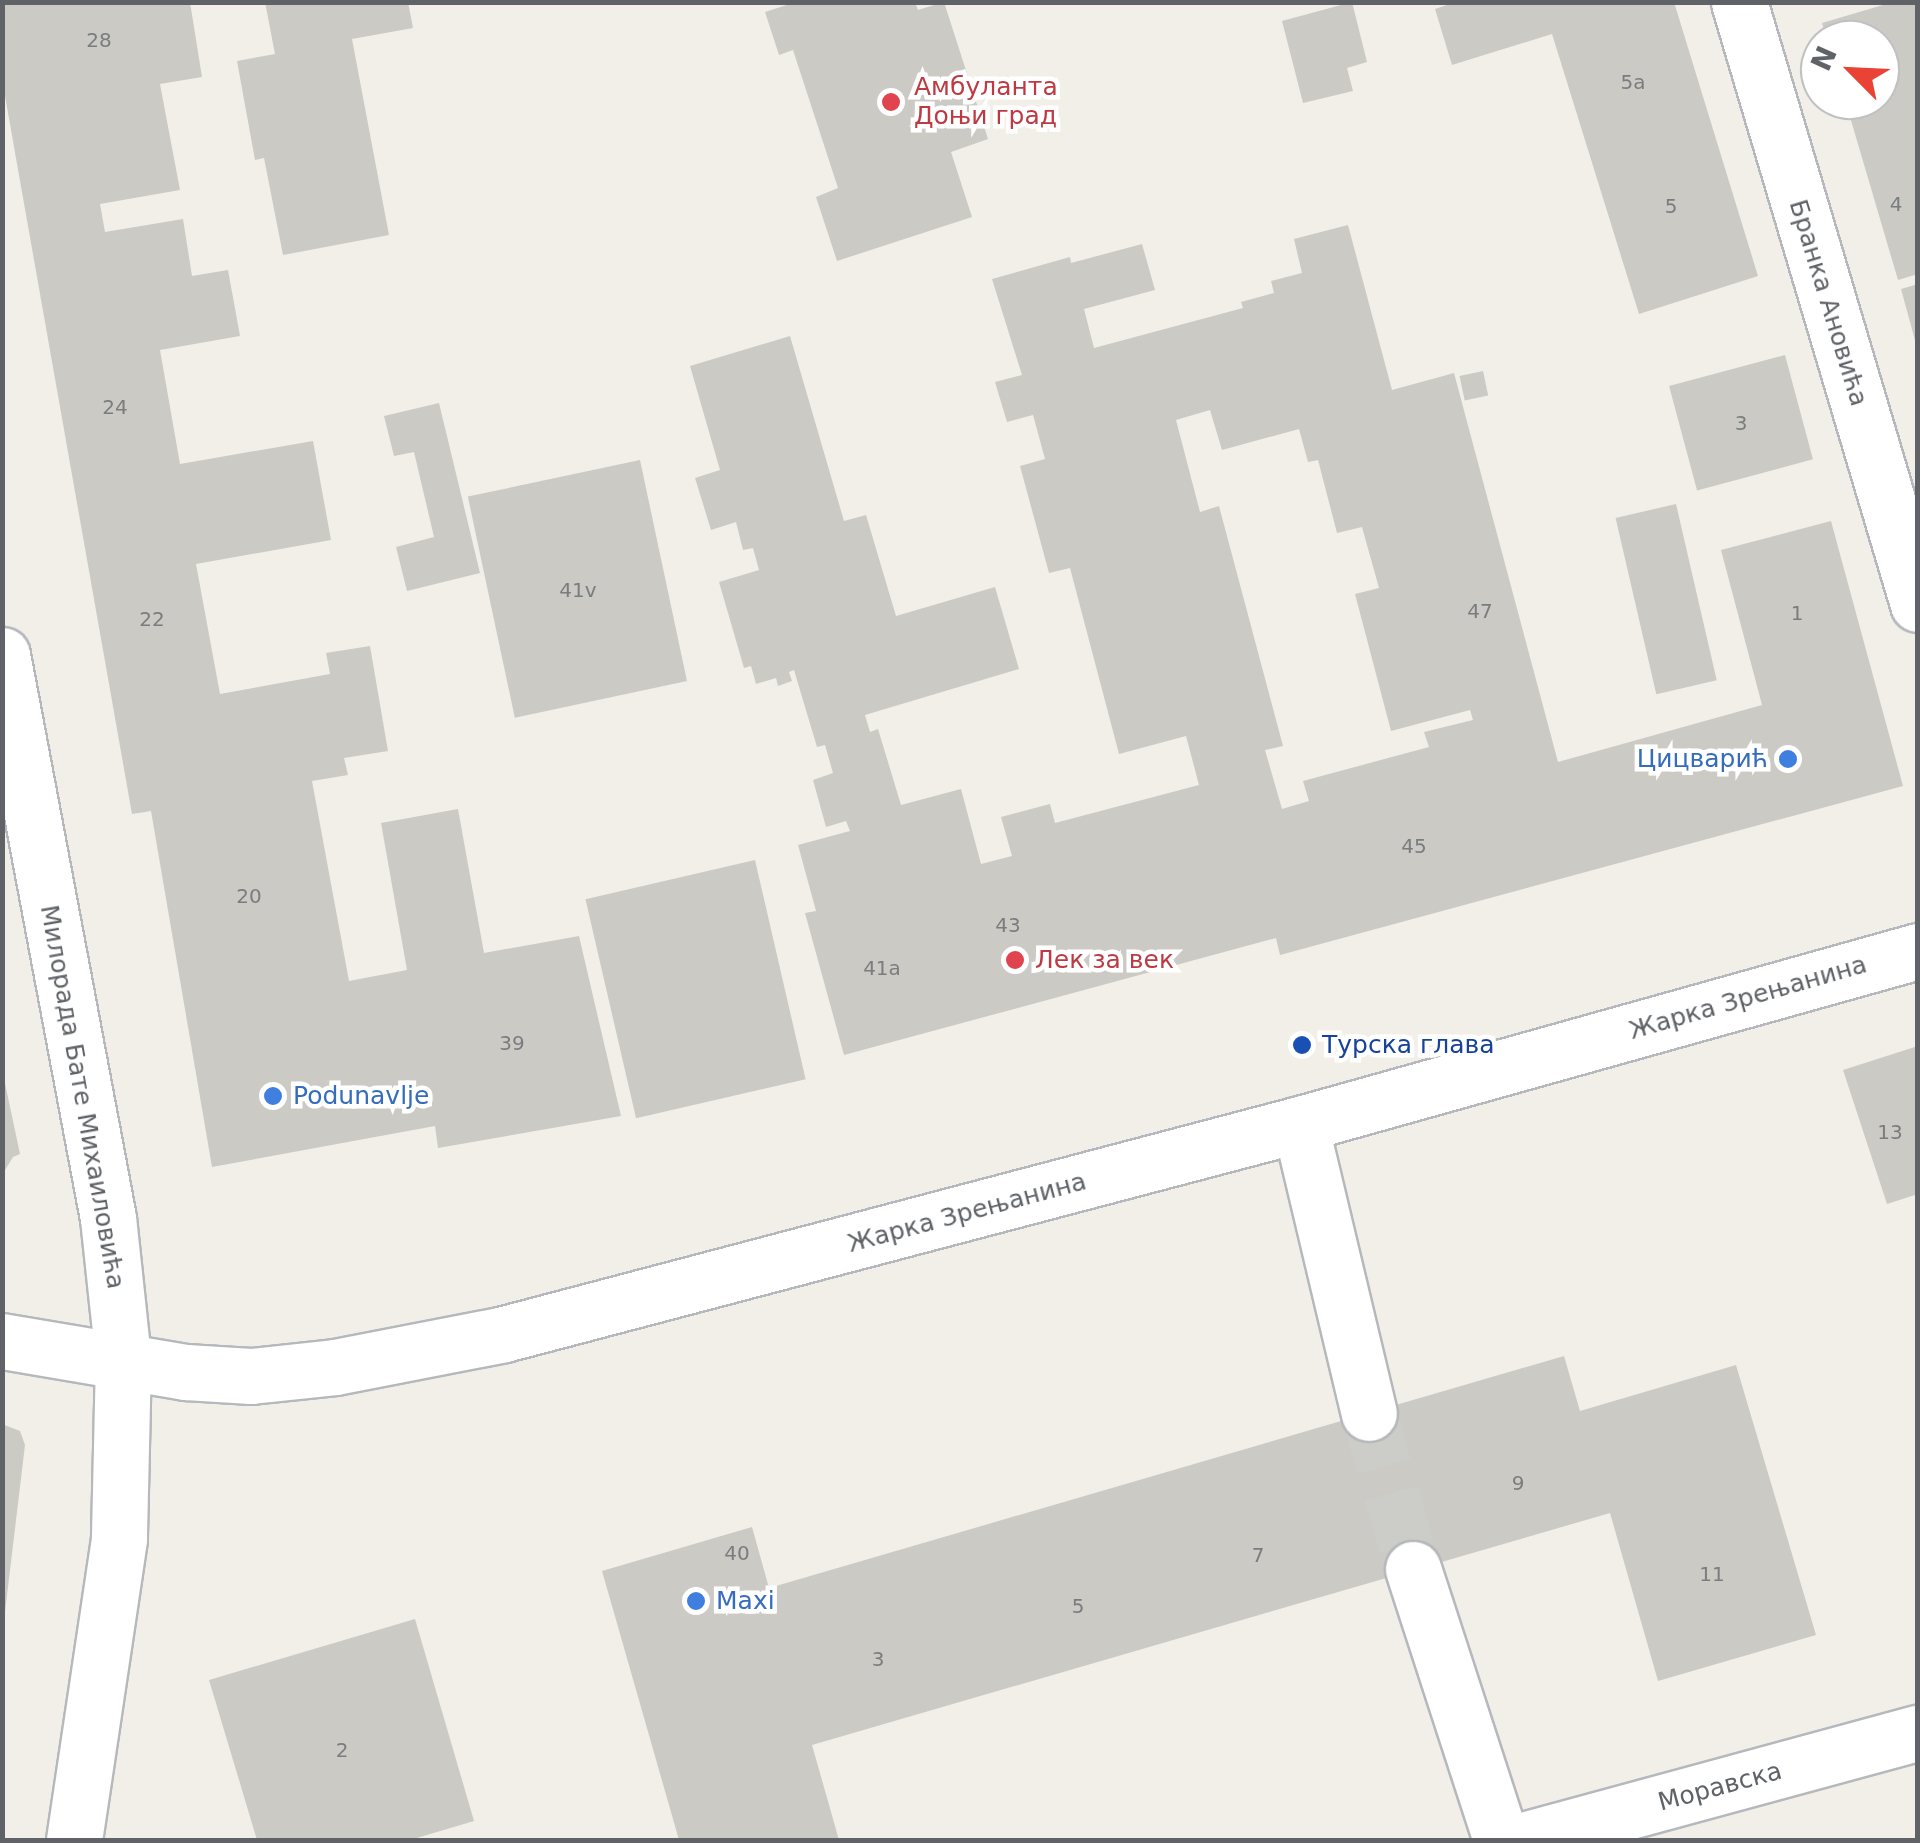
<!DOCTYPE html>
<meta charset="utf-8">
<style>
body{margin:0}
#map{position:relative;width:1920px;height:1843px;overflow:hidden;background:#f1efe8;font-family:"DejaVu Sans",sans-serif}
div>[style]{position:absolute}
.building>*{inset:0;background:#cccac5;transform-origin:0 0}
.street-tunnel>*{height:55px;margin-top:-27.5px;transform-origin:0;background:repeating-linear-gradient(90deg,#ccccc8 0 55px,transparent 0 83px)}
.roads{filter:drop-shadow(2px 0 #b5b8bc) drop-shadow(-2px 0 #b5b8bc) drop-shadow(0 2px #b5b8bc) drop-shadow(0 -2px #b5b8bc)}
.street>*{height:55px;margin:-27.5px;padding:0 27.5px;transform-origin:27.5px;border-radius:27.5px;background:#fff}
.secondary>*{height:55px;margin:-27.5px;padding:0 27.5px;transform-origin:27.5px;border-radius:27.5px;background:#fff}
.dots>*{width:28px;height:28px;translate:-50% -50%;box-sizing:border-box;border:5px solid #fff;border-radius:50%}
span{translate:-50% -50%;white-space:nowrap;text-align:center;line-height:1.15;-webkit-text-stroke:9px #fff;paint-order:stroke}
.number-label{font-size:20px;color:#7a7d7f}
.number-label span{-webkit-text-stroke-width:0}
.health-label{font-size:25px;color:#be3a42}
.left{translate:0 -50%;text-align:left}
.street-label{font-size:25px;color:#5f6368}
.shop-label{font-size:25px;color:#366cbe}
.right{translate:-100% -50%;text-align:right}
.transit-label{font-size:25px;color:#164399}
.frame{position:absolute;inset:0;border:5px solid #5f6368;pointer-events:none}
.north{position:absolute;left:1800px;top:20px;width:100px;height:100px;box-sizing:border-box;background:#fff;border:2px solid #bfc1c3;border-radius:50%;rotate:294deg;font-size:28px;font-weight:700;line-height:40px;text-align:center;color:#5f6368}
.north::after{content:'';display:block;margin:auto;width:35px;height:45px;background:#ea4335;clip-path:polygon(50% 0,100% 100%,50% 72%,0 100%)}
</style>
<div id="map">
<div class="building">
<i style="clip-path:polygon(2px 2px,190px 2px,202px 77px,160px 84px,180px 190px,100px 204px,105px 232px,183px 219px,192px 276px,228px 270px,240px 336px,160px 350px,180px 464px,313px 441px,331px 540px,196px 564px,220px 694px,330px 674px,326px 653px,370px 646px,388px 751px,344px 758px,348px 775px,312px 781px,349px 981px,407px 970px,381px 823px,458px 809px,484px 953px,579px 936px,621px 1116px,438px 1148px,435px 1126px,212px 1167px,151px 811px,132px 814px,2px 79px)"></i>
<i style="clip-path:polygon(265px 2px,408px 2px,413px 28px,352px 39px,389px 235px,283px 255px,264px 158px,255px 160px,237px 61px,275px 54px)"></i>
<i style="clip-path:polygon(796px 2px,915px 2px,918px 10px,944px 2px,988px 139px,951px 152px,972px 217px,837px 261px,816px 197px,838px 188px,793px 50px,779px 55px,765px 12px)"></i>
<i style="clip-path:polygon(1352px 2px,1367px 62px,1347px 68px,1353px 91px,1303px 103px,1282px 21px)"></i>
<i style="clip-path:polygon(1456px 2px,1674px 2px,1758px 276px,1639px 314px,1552px 34px,1452px 65px,1435px 9px)"></i>
<i style="clip-path:polygon(1893px 2px,1918px 2px,1918px 274px,1898px 280px,1845px 100px,1880px 100px,1880px 40px,1827px 40px,1822px 23px)"></i>
<i style="clip-path:polygon(evenodd,1348px 225px,1392px 390px,1454px 373px,1558px 762px,1762px 705px,1721px 550px,1831px 521px,1903px 786px,1280px 955px,1276px 938px,844px 1055px,805px 913px,816px 911px,798px 845px,850px 831px,846px 821px,826px 827px,813px 780px,833px 773px,825px 745px,817px 747px,794px 670px,789px 672px,792px 681px,778px 686px,776px 678px,756px 684px,751px 666px,744px 668px,719px 582px,759px 570px,753px 548px,743px 550px,736px 522px,711px 530px,695px 478px,720px 470px,690px 366px,790px 336px,844px 521px,866px 515px,896px 616px,995px 587px,1019px 669px,865px 715px,870px 732px,878px 729px,901px 805px,961px 789px,981px 864px,1012px 856px,1001px 817px,1050px 804px,1055px 823px,1199px 785px,1186px 736px,1119px 754px,1070px 568px,1049px 573px,1020px 466px,1045px 459px,1033px 415px,1007px 422px,995px 382px,1022px 375px,992px 279px,1070px 257px,1071px 263px,1142px 244px,1155px 290px,1084px 309px,1094px 348px,1243px 308px,1241px 302px,1274px 293px,1271px 281px,1302px 273px,1294px 239px,1348px 225px,1210px 410px,1222px 450px,1299px 429px,1308px 462px,1318px 460px,1337px 533px,1362px 527px,1379px 588px,1355px 594px,1391px 731px,1470px 710px,1473px 720px,1424px 732px,1429px 747px,1303px 781px,1309px 801px,1282px 809px,1265px 750px,1283px 746px,1219px 506px,1200px 512px,1176px 420px,1210px 410px)"></i>
<i style="clip-path:polygon(1918px 284px,1918px 344px,1916px 344px,1901px 289px)"></i>
<i style="left:1785px;top:355px;width:108px;height:120px;rotate:75deg"></i>
<i style="left:1483px;top:371px;width:25px;height:24px;rotate:78deg"></i>
<i style="clip-path:polygon(439px 403px,480px 573px,407px 591px,396px 547px,434px 537px,414px 452px,394px 456px,384px 416px)"></i>
<i style="left:640px;top:460px;width:226px;height:176px;rotate:78deg"></i>
<i style="left:1676px;top:504px;width:181px;height:62px;rotate:77deg"></i>
<i style="left:755px;top:860px;width:225px;height:174px;rotate:77deg"></i>
<i style="clip-path:polygon(1918px 1046px,1918px 1194px,1887px 1204px,1843px 1070px)"></i>
<i style="clip-path:polygon(2px 1069px,20px 1154px,13px 1157px,2px 1175px)"></i>
<i style="clip-path:polygon(1564px 1356px,1580px 1411px,1736px 1365px,1816px 1635px,1658px 1681px,1610px 1513px,812px 1745px,839px 1840px,679px 1840px,602px 1571px,752px 1527px,769px 1588px)"></i>
<i style="clip-path:polygon(2px 1424px,20px 1431px,25px 1445px,5px 1612px)"></i>
<i style="clip-path:polygon(415px 1619px,474px 1821px,410px 1840px,257px 1840px,209px 1680px)"></i>
</div>
<div class="street-tunnel">
<i style="left:1369px;top:1413px;width:162px;rotate:74.2deg"></i>
</div>
<div class="roads">
<div class="street">
<i style="left:1739px;top:2px;width:628px;rotate:73.44deg"></i>
<i style="left:2px;top:655px;width:573px;rotate:79.34deg"></i>
<i style="left:108px;top:1218px;width:142px;rotate:83.9deg"></i>
<i style="left:123px;top:1359px;width:180px;rotate:91.3deg"></i>
<i style="left:119px;top:1539px;width:304px;rotate:98.5deg"></i>
<i style="left:1300px;top:1124px;width:297px;rotate:76.6deg"></i>
<i style="left:1413px;top:1569px;width:285px;rotate:72deg"></i>
<i style="left:1523px;top:1840px;width:409px;rotate:-15.2deg"></i>
</div>
<div class="secondary">
<i style="left:2px;top:1341px;width:187px;rotate:9.6deg"></i>
<i style="left:186px;top:1372px;width:65px;rotate:3.5deg"></i>
<i style="left:251px;top:1376px;width:84px;rotate:-6.1deg"></i>
<i style="left:335px;top:1367px;width:172px;rotate:-11deg"></i>
<i style="left:504px;top:1334px;width:823px;rotate:-14.78deg"></i>
<i style="left:1300px;top:1124px;width:642px;rotate:-15.64deg"></i>
</div>
</div>
<div class="dots">
<i style="left:891px;top:102px;background:#e0444e"></i>
<i style="left:1788px;top:759px;background:#3f7fe0"></i>
<i style="left:1015px;top:960px;background:#e0444e"></i>
<i style="left:1302px;top:1045px;background:#1a4fb4"></i>
<i style="left:273px;top:1096px;background:#3f7fe0"></i>
<i style="left:696px;top:1601px;background:#3f7fe0"></i>
</div>
<div class="number-label">
<span style="left:99px;top:40px">28</span>
<span style="left:1633px;top:82px">5a</span>
<span style="left:1896px;top:204px">4</span>
<span style="left:1671px;top:206px">5</span>
<span style="left:115px;top:407px">24</span>
<span style="left:1741px;top:423px">3</span>
<span style="left:578px;top:590px">41v</span>
<span style="left:1480px;top:611px">47</span>
<span style="left:1797px;top:613px">1</span>
<span style="left:152px;top:619px">22</span>
<span style="left:1414px;top:846px">45</span>
<span style="left:249px;top:896px">20</span>
<span style="left:1008px;top:925px">43</span>
<span style="left:882px;top:968px">41a</span>
<span style="left:512px;top:1043px">39</span>
<span style="left:1890px;top:1132px">13</span>
<span style="left:1518px;top:1483px">9</span>
<span style="left:737px;top:1553px">40</span>
<span style="left:1258px;top:1555px">7</span>
<span style="left:1712px;top:1574px">11</span>
<span style="left:1078px;top:1606px">5</span>
<span style="left:878px;top:1659px">3</span>
<span style="left:342px;top:1750px">2</span>
</div>
<div class="health-label">
<span class="left" style="left:914px;top:102px">Амбуланта<br>Доњи град</span>
<span class="left" style="left:1035px;top:960px">Лек за век</span>
</div>
<div class="street-label">
<span style="left:1828px;top:303px;rotate:73deg">Бранка Ановића</span>
<span style="left:1748px;top:998px;rotate:-16deg">Жарка Зрењанина</span>
<span style="left:82px;top:1097px;rotate:80deg">Милорада Бате Михаиловића</span>
<span style="left:967px;top:1213px;rotate:-15deg">Жарка Зрењанина</span>
<span style="left:1720px;top:1787px;rotate:-15deg">Моравска</span>
</div>
<div class="shop-label">
<span class="right" style="left:1768px;top:759px">Цицварић</span>
<span class="left" style="left:293px;top:1096px">Podunavlje</span>
<span class="left" style="left:716px;top:1601px">Maxi</span>
</div>
<div class="transit-label">
<span class="left" style="left:1322px;top:1045px">Турска глава</span>
</div>
<div class="frame"></div>
<div class="north">N</div>
</div>
